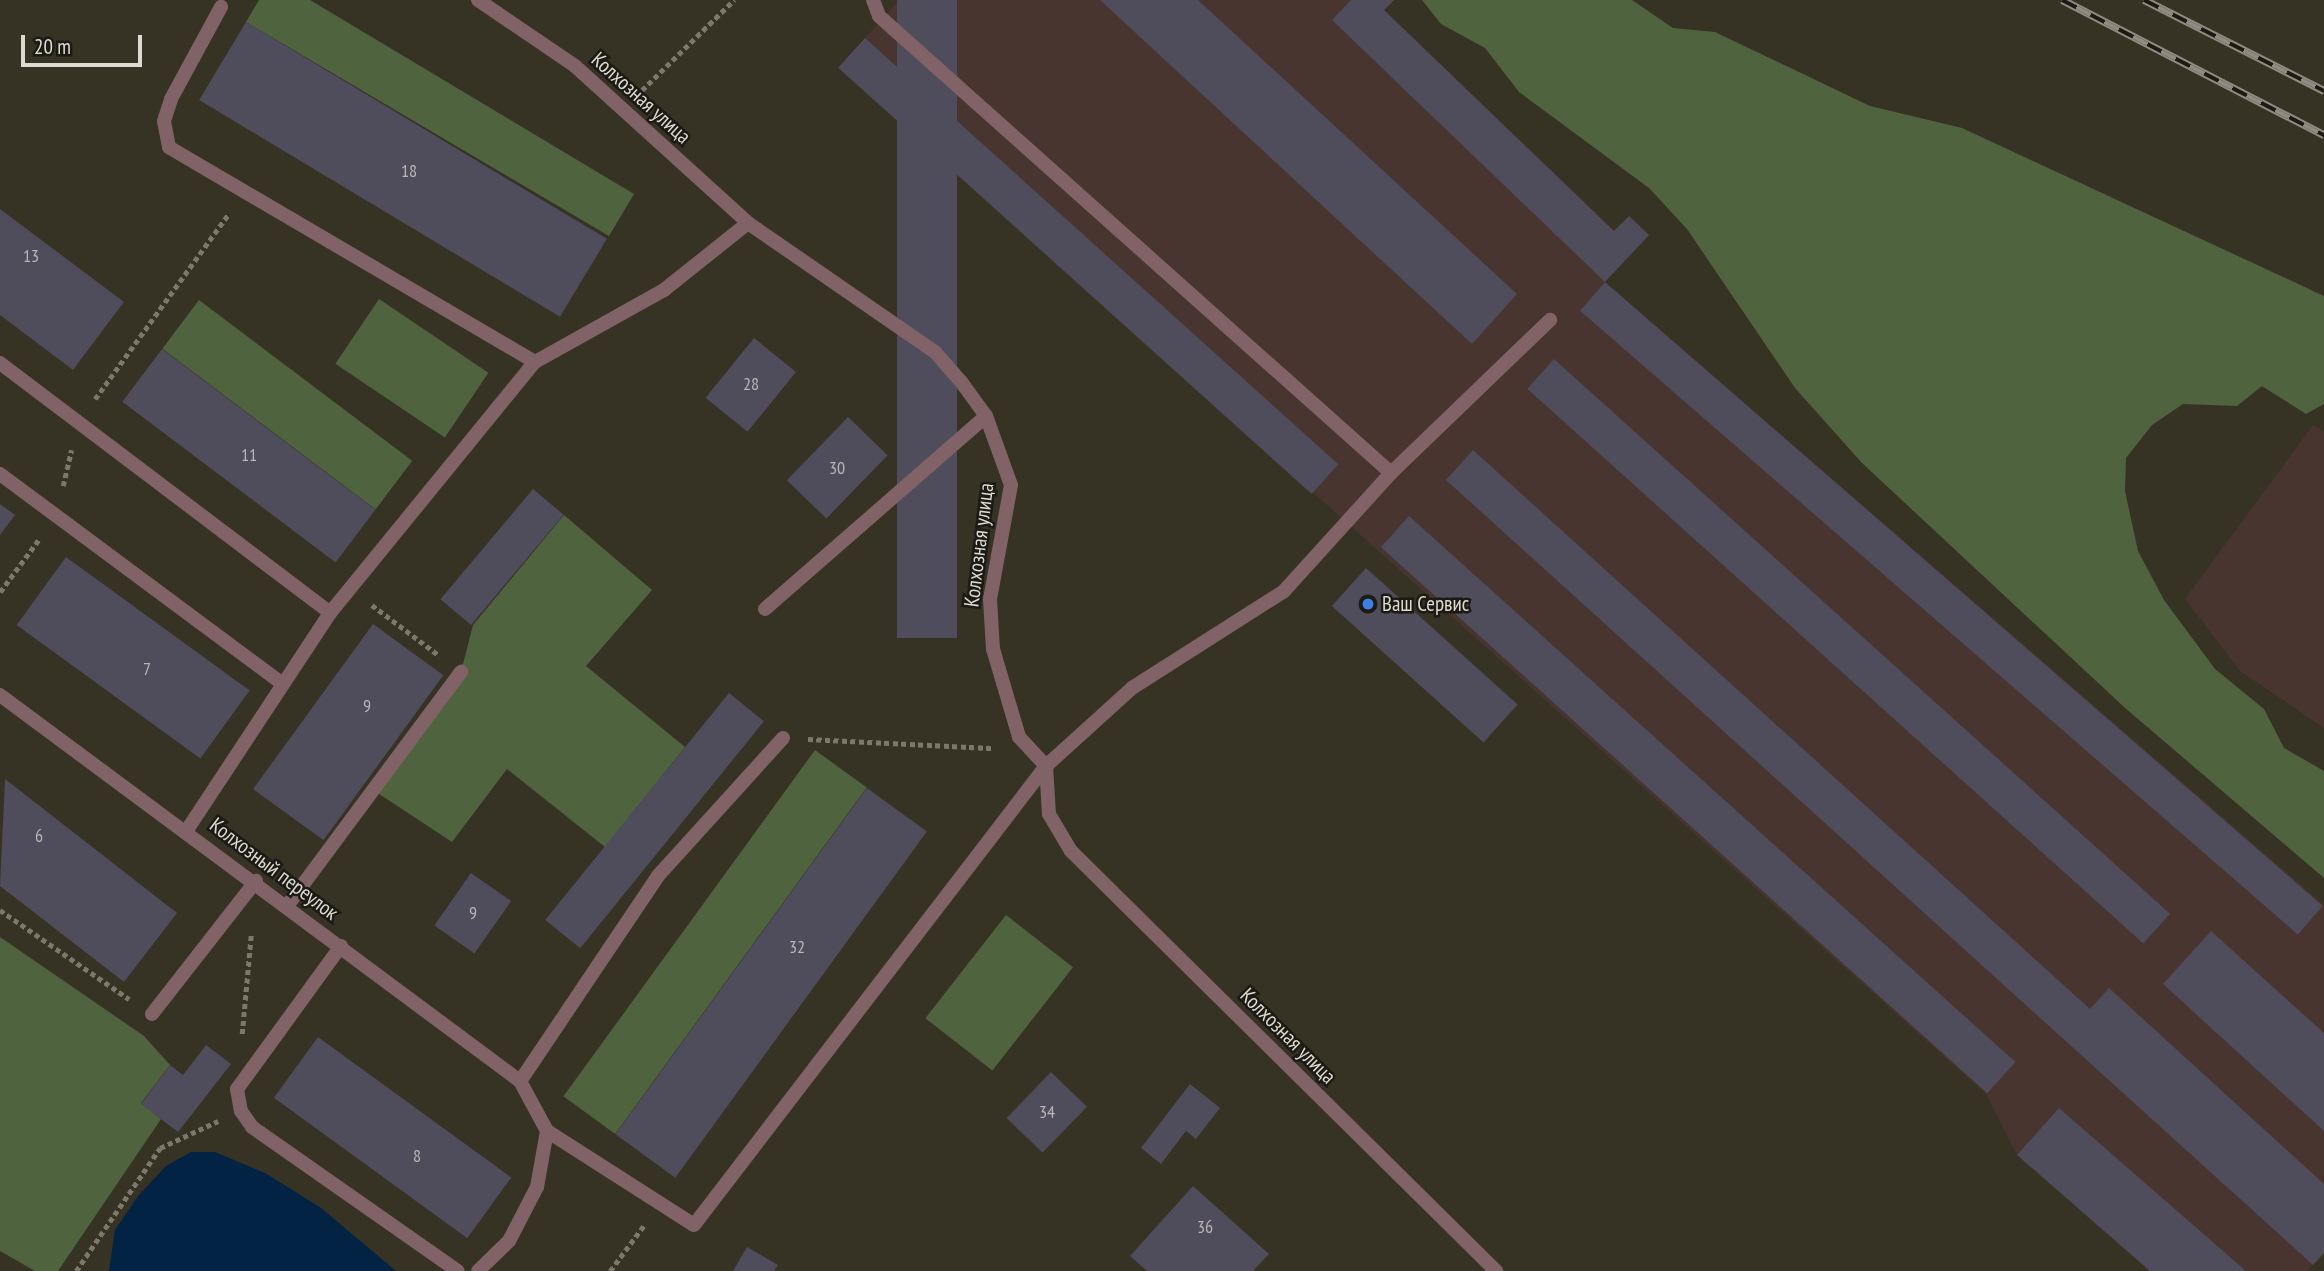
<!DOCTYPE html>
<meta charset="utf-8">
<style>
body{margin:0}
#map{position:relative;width:2324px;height:1271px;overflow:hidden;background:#363224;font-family:"PT Sans Narrow",sans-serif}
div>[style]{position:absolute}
.industrial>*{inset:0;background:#48352f}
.green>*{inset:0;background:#50633f;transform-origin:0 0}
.water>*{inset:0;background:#022343}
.building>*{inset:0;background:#4f4c5b;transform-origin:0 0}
.path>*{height:4.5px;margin-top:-2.25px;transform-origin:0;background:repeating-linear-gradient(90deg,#7c786c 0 5px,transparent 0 8.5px)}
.lane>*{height:14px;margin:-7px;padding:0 7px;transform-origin:7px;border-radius:7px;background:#816367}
.street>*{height:14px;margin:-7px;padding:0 7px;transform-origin:7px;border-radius:7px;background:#816367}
.rail>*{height:8px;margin-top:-4px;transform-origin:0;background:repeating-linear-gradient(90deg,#1c1a14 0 16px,#8f8b80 0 32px);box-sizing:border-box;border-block:2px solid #8f8b80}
.dots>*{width:19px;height:19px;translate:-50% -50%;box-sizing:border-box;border:4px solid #1c1a14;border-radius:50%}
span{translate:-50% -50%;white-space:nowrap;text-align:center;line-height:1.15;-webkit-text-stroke:5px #1c1a14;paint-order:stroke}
.number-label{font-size:18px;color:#bab6b4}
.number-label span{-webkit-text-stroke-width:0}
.street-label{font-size:21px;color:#dddad1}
.poi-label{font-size:21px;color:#dddad1}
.left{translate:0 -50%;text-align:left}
.scale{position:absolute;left:21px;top:35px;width:121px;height:32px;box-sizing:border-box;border:4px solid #dddad1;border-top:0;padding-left:9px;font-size:21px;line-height:24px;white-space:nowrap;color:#dddad1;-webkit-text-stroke:5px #1c1a14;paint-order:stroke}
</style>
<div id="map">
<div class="industrial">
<i style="clip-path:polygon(899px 0,1394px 0,1384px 10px,1613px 231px,1629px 216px,1649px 235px,1605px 282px,2324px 905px,2324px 1253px,2307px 1271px,2150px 1271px,2017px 1155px,1986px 1094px,838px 68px)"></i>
<i style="clip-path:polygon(2313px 425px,2324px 432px,2324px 728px,2240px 671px,2185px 599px)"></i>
</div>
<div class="green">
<i style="clip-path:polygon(259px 0,310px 0,634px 194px,609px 236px,246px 22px)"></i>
<i style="clip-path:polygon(1422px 0,1632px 0,1673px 28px,1715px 32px,1870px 106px,1962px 128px,2324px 296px,2324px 404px,2306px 414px,2262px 386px,2237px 406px,2183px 404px,2152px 425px,2126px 458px,2125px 491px,2138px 551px,2164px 600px,2215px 669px,2264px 709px,2284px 748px,2324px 771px,2324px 878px,2124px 707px,1862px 463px,1795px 388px,1687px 229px,1649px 188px,1519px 92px,1485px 48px,1441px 24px)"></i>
<i style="left:379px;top:299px;width:132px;height:78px;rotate:34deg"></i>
<i style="left:199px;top:300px;width:267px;height:61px;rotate:37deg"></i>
<i style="clip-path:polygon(564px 515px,652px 590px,586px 666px,685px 747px,605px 847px,507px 769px,452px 842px,373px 790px,461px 672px,473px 625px)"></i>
<i style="left:815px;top:750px;width:64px;height:428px;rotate:36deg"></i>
<i style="left:1006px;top:915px;width:85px;height:131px;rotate:38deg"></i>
<i style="clip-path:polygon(0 937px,144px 1036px,170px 1065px,141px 1103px,161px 1119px,58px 1271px,35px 1271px,0 1251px)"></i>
</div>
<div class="water">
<i style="clip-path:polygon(191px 1152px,215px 1152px,265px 1173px,321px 1208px,396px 1271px,109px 1271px,115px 1230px,138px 1196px,166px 1166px)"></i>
</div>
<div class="building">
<i style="left:897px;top:0;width:60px;height:638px"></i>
<i style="clip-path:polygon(1100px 0,1198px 0,1517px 294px,1472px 344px)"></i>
<i style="clip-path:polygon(1351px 0,1394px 0,1384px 10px,1614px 231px,1629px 216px,1649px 235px,1605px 282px,1332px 20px)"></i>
<i style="left:246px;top:22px;width:421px;height:91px;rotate:31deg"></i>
<i style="left:865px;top:38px;width:637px;height:40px;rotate:42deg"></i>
<i style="clip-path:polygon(0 209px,124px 302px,73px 370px,0 315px)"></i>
<i style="left:1605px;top:282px;width:951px;height:38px;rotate:41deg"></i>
<i style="left:754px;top:338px;width:54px;height:77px;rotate:39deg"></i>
<i style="left:162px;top:349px;width:267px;height:66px;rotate:37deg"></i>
<i style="left:1554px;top:359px;width:829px;height:40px;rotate:42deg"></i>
<i style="left:848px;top:417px;width:55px;height:88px;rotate:44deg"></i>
<i style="clip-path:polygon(1473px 450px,2090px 1009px,2109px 988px,2324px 1184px,2324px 1253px,2313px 1265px,1446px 480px)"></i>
<i style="left:533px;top:489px;width:40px;height:144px;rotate:40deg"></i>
<i style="clip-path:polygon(0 504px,15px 515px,0 535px)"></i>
<i style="left:1409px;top:516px;width:816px;height:42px;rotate:42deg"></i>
<i style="left:66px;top:557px;width:227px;height:84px;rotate:36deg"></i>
<i style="left:1366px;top:568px;width:204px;height:51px;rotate:42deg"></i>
<i style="left:373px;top:624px;width:87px;height:204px;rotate:36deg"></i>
<i style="left:729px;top:693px;width:45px;height:292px;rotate:39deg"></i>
<i style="clip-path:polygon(5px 779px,177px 913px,124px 982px,0 886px)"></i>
<i style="left:867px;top:788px;width:74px;height:428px;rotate:36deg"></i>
<i style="left:471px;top:873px;width:49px;height:64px;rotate:35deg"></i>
<i style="clip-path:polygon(2211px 931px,2324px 1033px,2324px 1131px,2163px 984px)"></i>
<i style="left:318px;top:1037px;width:239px;height:75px;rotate:36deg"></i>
<i style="clip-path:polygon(206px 1045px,231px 1064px,178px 1132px,141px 1104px,170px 1065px,183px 1075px)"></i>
<i style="left:1051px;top:1072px;width:50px;height:64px;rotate:44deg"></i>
<i style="clip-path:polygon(1190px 1084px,1220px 1108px,1196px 1139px,1186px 1131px,1161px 1164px,1141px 1148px)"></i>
<i style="clip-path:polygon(2059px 1108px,2246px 1271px,2150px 1271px,2017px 1155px)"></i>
<i style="clip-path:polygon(1193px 1186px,1269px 1254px,1253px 1271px,1147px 1271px,1130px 1256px)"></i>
<i style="clip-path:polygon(747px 1247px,778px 1265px,774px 1271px,733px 1271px)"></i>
</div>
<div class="path">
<i style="left:642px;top:90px;width:129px;rotate:-44.4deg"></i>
<i style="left:95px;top:399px;width:229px;rotate:-54.2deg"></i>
<i style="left:63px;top:486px;width:37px;rotate:-77deg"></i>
<i style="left:0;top:592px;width:67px;rotate:-53.5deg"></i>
<i style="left:372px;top:605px;width:85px;rotate:36.9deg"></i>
<i style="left:808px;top:739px;width:187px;rotate:2.8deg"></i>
<i style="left:0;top:910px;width:157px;rotate:34.6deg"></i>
<i style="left:242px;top:1034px;width:99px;rotate:-84.8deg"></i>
<i style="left:76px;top:1271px;width:149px;rotate:-55.7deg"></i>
<i style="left:160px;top:1148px;width:64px;rotate:-25deg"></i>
<i style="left:610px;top:1271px;width:59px;rotate:-53.3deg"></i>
</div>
<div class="lane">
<i style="left:478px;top:0;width:117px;rotate:34.2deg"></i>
<i style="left:575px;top:66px;width:234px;rotate:42.2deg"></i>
<i style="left:748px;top:223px;width:227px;rotate:34.6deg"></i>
<i style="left:935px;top:352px;width:41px;rotate:48.9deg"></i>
<i style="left:962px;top:383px;width:41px;rotate:54deg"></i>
<i style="left:986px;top:416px;width:73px;rotate:70.1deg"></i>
<i style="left:1011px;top:485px;width:116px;rotate:100.4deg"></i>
<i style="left:990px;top:599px;width:50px;rotate:86.6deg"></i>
<i style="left:993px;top:649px;width:92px;rotate:73.5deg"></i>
<i style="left:1019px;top:737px;width:40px;rotate:47deg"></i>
<i style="left:873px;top:0;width:17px;rotate:69deg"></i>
<i style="left:879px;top:16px;width:686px;rotate:41.75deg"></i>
<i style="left:535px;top:362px;width:148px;rotate:-29.2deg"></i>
<i style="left:664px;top:290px;width:107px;rotate:-38.6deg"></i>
<i style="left:0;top:363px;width:414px;rotate:37.1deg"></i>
<i style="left:0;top:474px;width:352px;rotate:36.6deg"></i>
<i style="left:765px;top:609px;width:293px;rotate:-41.1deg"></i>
<i style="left:783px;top:738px;width:186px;rotate:132.2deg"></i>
<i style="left:658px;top:876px;width:247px;rotate:123.9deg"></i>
<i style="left:520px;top:1081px;width:57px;rotate:61.6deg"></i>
<i style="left:547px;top:1131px;width:174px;rotate:32.6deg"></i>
<i style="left:694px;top:1225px;width:578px;rotate:-52.52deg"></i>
<i style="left:1046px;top:766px;width:116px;rotate:-42.2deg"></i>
<i style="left:1132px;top:688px;width:180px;rotate:-32.5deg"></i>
<i style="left:1284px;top:591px;width:159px;rotate:-47.8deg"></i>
<i style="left:1391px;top:473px;width:221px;rotate:-43.9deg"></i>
<i style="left:187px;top:830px;width:260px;rotate:-56.6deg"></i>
<i style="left:330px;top:613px;width:324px;rotate:-50.8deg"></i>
<i style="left:535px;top:362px;width:424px;rotate:-149.6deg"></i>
<i style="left:169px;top:147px;width:26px;rotate:-101deg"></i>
<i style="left:164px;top:121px;width:23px;rotate:-72deg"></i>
<i style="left:171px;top:99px;width:105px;rotate:-61.5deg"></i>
<i style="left:287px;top:906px;width:292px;rotate:-53.4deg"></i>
<i style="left:341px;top:946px;width:177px;rotate:126deg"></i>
<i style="left:237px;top:1089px;width:22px;rotate:80deg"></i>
<i style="left:241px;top:1111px;width:19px;rotate:55deg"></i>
<i style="left:252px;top:1127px;width:251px;rotate:35deg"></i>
<i style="left:152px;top:1014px;width:169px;rotate:-52deg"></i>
<i style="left:478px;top:1271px;width:43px;rotate:-44.1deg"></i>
<i style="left:509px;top:1241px;width:61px;rotate:-62.6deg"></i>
<i style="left:537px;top:1187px;width:57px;rotate:-79.9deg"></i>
</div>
<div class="street">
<i style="left:0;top:695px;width:648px;rotate:36.59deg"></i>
<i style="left:1046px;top:766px;width:48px;rotate:86.4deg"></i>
<i style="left:1049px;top:814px;width:43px;rotate:59.3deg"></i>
<i style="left:1071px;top:851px;width:598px;rotate:44.66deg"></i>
</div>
<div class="rail">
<i style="left:2062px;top:0;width:295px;rotate:27.3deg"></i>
<i style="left:2144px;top:0;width:202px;rotate:26.8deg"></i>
</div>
<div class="dots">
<i style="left:1368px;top:604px;background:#3f7fe0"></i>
</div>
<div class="number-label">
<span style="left:409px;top:171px">18</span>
<span style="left:31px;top:256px">13</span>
<span style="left:751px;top:384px">28</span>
<span style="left:249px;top:455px">11</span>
<span style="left:837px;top:468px">30</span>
<span style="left:147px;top:669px">7</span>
<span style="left:367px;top:706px">9</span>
<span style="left:39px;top:836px">6</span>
<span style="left:473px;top:913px">9</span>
<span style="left:797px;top:947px">32</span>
<span style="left:1047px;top:1112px">34</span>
<span style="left:417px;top:1156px">8</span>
<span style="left:1205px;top:1227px">36</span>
</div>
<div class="street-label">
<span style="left:641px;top:98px;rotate:42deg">Колхозная улица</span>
<span style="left:979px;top:545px;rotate:-83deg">Колхозная улица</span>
<span style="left:274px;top:869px;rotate:37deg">Колхозный переулок</span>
<span style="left:1288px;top:1036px;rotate:45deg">Колхозная улица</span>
</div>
<div class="poi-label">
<span class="left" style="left:1382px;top:604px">Ваш Сервис</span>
</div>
<div class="scale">20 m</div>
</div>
